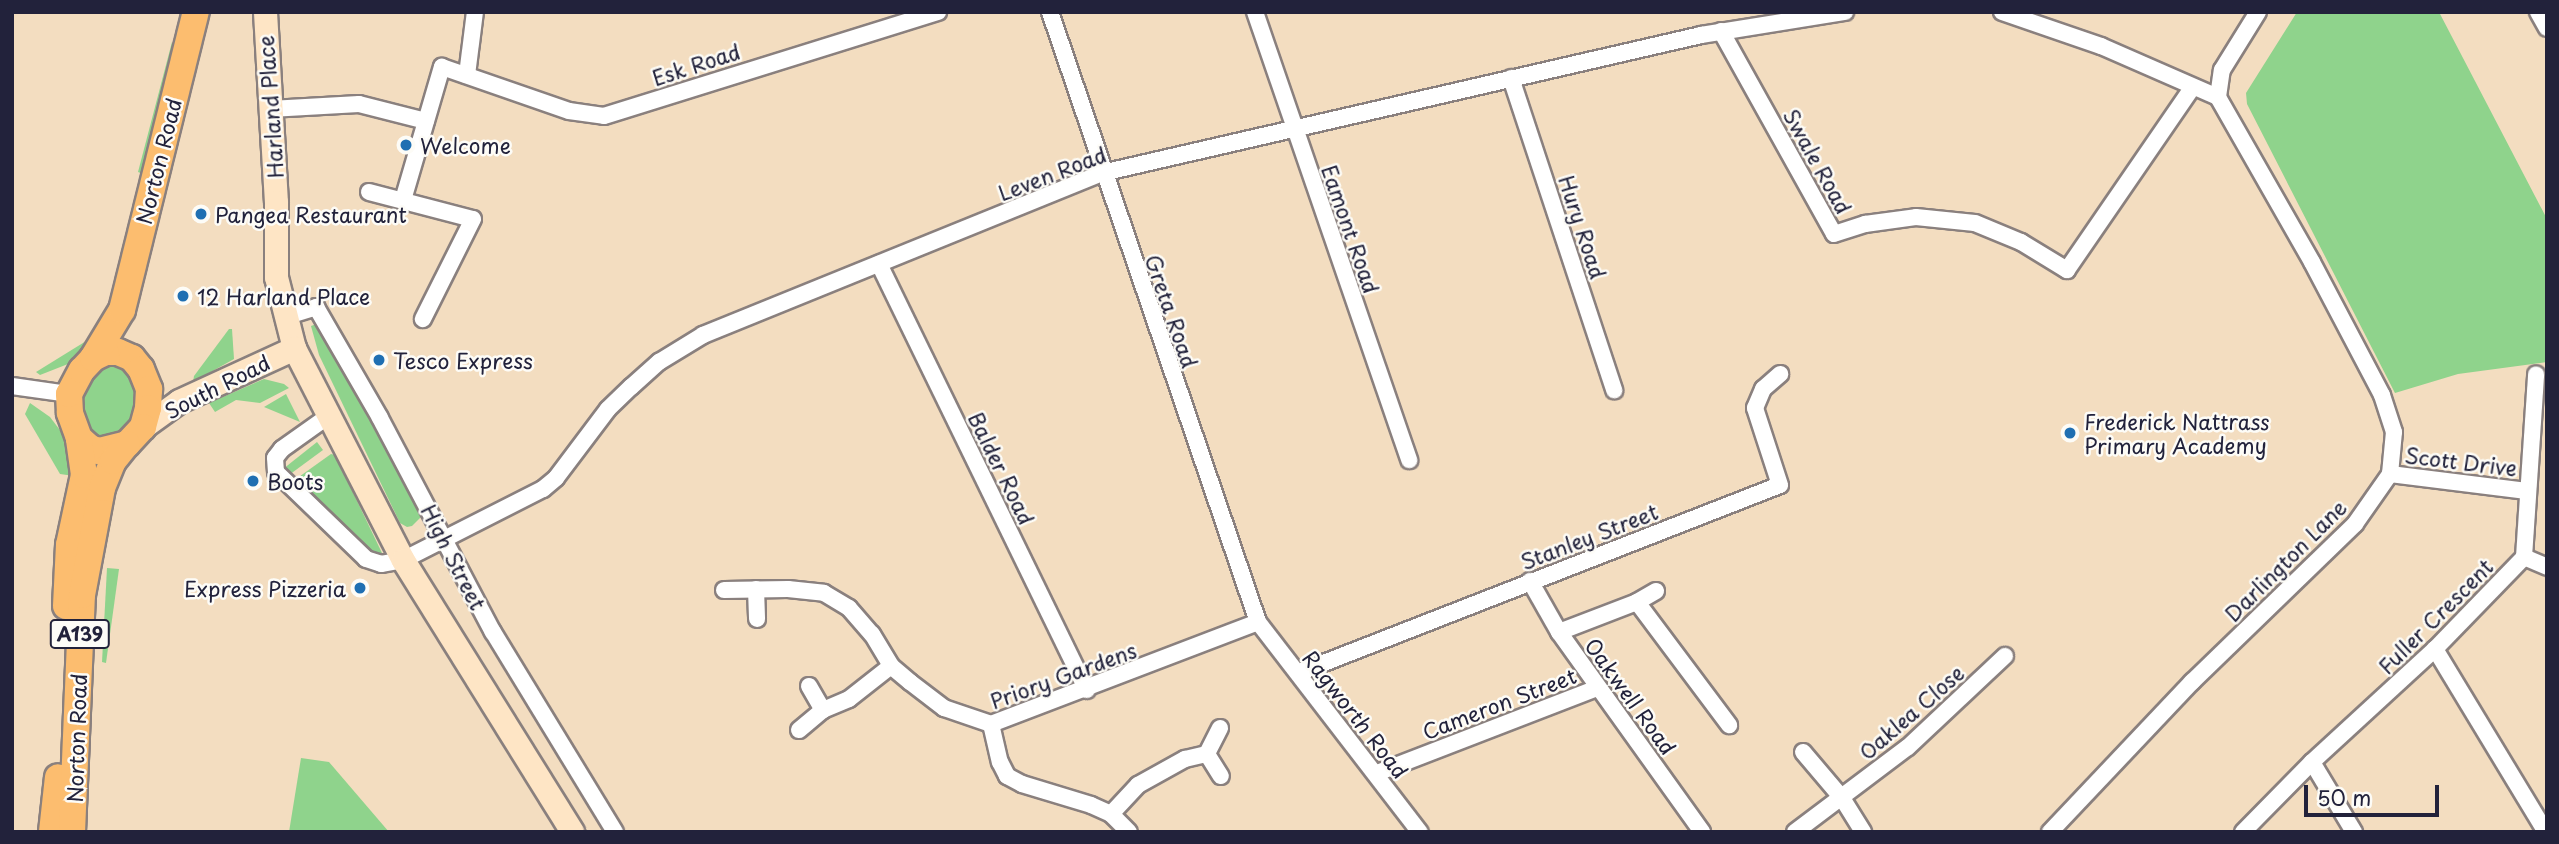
<!DOCTYPE html>
<style>
body{margin:0}
#map{position:relative;width:2559px;height:844px;overflow:hidden;background:#f3ddc0;font-family:"Playpen Sans",sans-serif}
div>[style]{position:absolute}
.green>*{inset:0;background:#8fd38c}
.roads{filter:drop-shadow(2px 0 #8a807e) drop-shadow(-2px 0 #8a807e) drop-shadow(0 2px #8a807e) drop-shadow(0 -2px #8a807e)}
.minor>*{height:16px;margin:-8px;padding:0 8px;transform-origin:8px;border-radius:8px;background:#fff}
.secondary>*{height:23px;margin:-11.5px;padding:0 11.5px;transform-origin:11.5px;border-radius:11.5px;background:#fee5c5}
.primary>*{height:26px;margin:-13px;padding:0 13px;transform-origin:13px;border-radius:13px;background:#fcbd6f}
.dots>*{width:19px;height:19px;translate:-50% -50%;box-sizing:border-box;border:4px solid #fdfcf7;border-radius:50%}
span{translate:-50% -50%;white-space:nowrap;text-align:center;line-height:1.15;-webkit-text-stroke:5px #fdfcf7;paint-order:stroke}
.shield-label span{padding:2px 5px;background:#fdfcf7;border:2px solid;border-radius:5px;-webkit-text-stroke-width:0}
.shield-label{font-size:19px;color:#22223b;font-weight:700}
.street-label{font-size:21px;color:#22223b}
.poi-label{font-size:21px;color:#22223b}
.left{translate:0 -50%;text-align:left}
.right{translate:-100% -50%;text-align:right}
.frame{position:absolute;inset:0;border:14px solid #22223b;pointer-events:none}
.scale{position:absolute;left:2304px;top:785px;width:135px;height:32px;box-sizing:border-box;border:4px solid #22223b;border-top:0;padding-left:9px;font-size:21px;line-height:24px;white-space:nowrap;color:#22223b;-webkit-text-stroke:5px #fdfcf7;paint-order:stroke}
</style>
<div id="map">
<div class="green">
<i style="clip-path:polygon(2297px 12px,2439px 12px,2547px 219px,2547px 362px,2458px 374px,2395px 393px,2247px 104px,2246px 93px)"></i>
<i style="clip-path:polygon(172px 42px,172px 53px,143px 174px,138px 172px)"></i>
<i style="clip-path:polygon(319px 323px,424px 514px,412px 526px,407px 527px,400px 523px,319px 355px,311px 326px)"></i>
<i style="clip-path:polygon(229px 329px,232px 329px,234px 359px,193px 382px,194px 376px)"></i>
<i style="clip-path:polygon(91px 338px,68px 364px,40px 375px,36px 372px)"></i>
<i style="clip-path:polygon(115px 363px,126px 368px,138px 394px,131px 422px,115px 437px,104px 438px,93px 434px,86px 425px,82px 396px,85px 383px,102px 365px)"></i>
<i style="clip-path:polygon(264px 379px,284px 384px,289px 388px,260px 403px,236px 400px,215px 412px,209px 403px)"></i>
<i style="clip-path:polygon(286px 394px,300px 422px,264px 407px)"></i>
<i style="clip-path:polygon(30px 403px,50px 417px,69px 442px,74px 476px,60px 474px,25px 414px)"></i>
<i style="clip-path:polygon(317px 442px,323px 450px,289px 475px,283px 469px)"></i>
<i style="clip-path:polygon(331px 454px,335px 455px,382px 553px,376px 558px,296px 479px)"></i>
<i style="clip-path:polygon(107px 568px,119px 569px,106px 663px,102px 662px)"></i>
<i style="clip-path:polygon(301px 758px,329px 762px,389px 832px,289px 832px)"></i>
</div>
<div class="roads">
<div class="minor">
<i style="left:1050px;top:12px;width:644px;rotate:71.17deg"></i>
<i style="left:1258px;top:622px;width:265px;rotate:52.4deg"></i>
<i style="left:1255px;top:12px;width:474px;rotate:71deg"></i>
<i style="left:2002px;top:12px;width:105px;rotate:19deg"></i>
<i style="left:2101px;top:46px;width:128px;rotate:23.6deg"></i>
<i style="left:2538px;top:12px;width:18px;rotate:61deg"></i>
<i style="left:1721px;top:31px;width:232px;rotate:60.9deg"></i>
<i style="left:1834px;top:234px;width:33px;rotate:-18deg"></i>
<i style="left:1865px;top:224px;width:51px;rotate:-7.8deg"></i>
<i style="left:1916px;top:217px;width:59px;rotate:5.8deg"></i>
<i style="left:1975px;top:223px;width:50px;rotate:22.4deg"></i>
<i style="left:2021px;top:242px;width:54px;rotate:31.3deg"></i>
<i style="left:2067px;top:270px;width:221px;rotate:-55.5deg"></i>
<i style="left:467px;top:75px;width:64px;rotate:-82.8deg"></i>
<i style="left:1511px;top:78px;width:329px;rotate:71.7deg"></i>
<i style="left:270px;top:109px;width:89px;rotate:-3.2deg"></i>
<i style="left:359px;top:104px;width:69px;rotate:14.2deg"></i>
<i style="left:369px;top:192px;width:107px;rotate:14.6deg"></i>
<i style="left:473px;top:219px;width:112px;rotate:116.6deg"></i>
<i style="left:403px;top:200px;width:139px;rotate:-73.7deg"></i>
<i style="left:442px;top:67px;width:134px;rotate:19.1deg"></i>
<i style="left:569px;top:111px;width:35px;rotate:8deg"></i>
<i style="left:604px;top:116px;width:350px;rotate:-17.3deg"></i>
<i style="left:879px;top:264px;width:474px;rotate:64deg"></i>
<i style="left:284px;top:317px;width:34px;rotate:-17deg"></i>
<i style="left:316px;top:307px;width:128px;rotate:60deg"></i>
<i style="left:380px;top:418px;width:242px;rotate:62.2deg"></i>
<i style="left:493px;top:632px;width:234px;rotate:58.6deg"></i>
<i style="left:12px;top:386px;width:58px;rotate:8deg"></i>
<i style="left:327px;top:417px;width:55px;rotate:144.6deg"></i>
<i style="left:282px;top:449px;width:11px;rotate:128deg"></i>
<i style="left:275px;top:458px;width:14px;rotate:86deg"></i>
<i style="left:276px;top:472px;width:125px;rotate:44deg"></i>
<i style="left:366px;top:559px;width:16px;rotate:18deg"></i>
<i style="left:381px;top:564px;width:22px;rotate:-10deg"></i>
<i style="left:403px;top:560px;width:157px;rotate:-26.9deg"></i>
<i style="left:543px;top:489px;width:17px;rotate:-40deg"></i>
<i style="left:556px;top:478px;width:86px;rotate:-53deg"></i>
<i style="left:608px;top:409px;width:32px;rotate:-44deg"></i>
<i style="left:631px;top:387px;width:38px;rotate:-42deg"></i>
<i style="left:659px;top:362px;width:52px;rotate:-31.5deg"></i>
<i style="left:703px;top:335px;width:431px;rotate:-22.1deg"></i>
<i style="left:1102px;top:173px;width:615px;rotate:-12.97deg"></i>
<i style="left:1701px;top:35px;width:146px;rotate:-9.1deg"></i>
<i style="left:2390px;top:474px;width:138px;rotate:7.1deg"></i>
<i style="left:2524px;top:557px;width:25px;rotate:23deg"></i>
<i style="left:1530px;top:581px;width:59px;rotate:60.4deg"></i>
<i style="left:1559px;top:632px;width:246px;rotate:54.4deg"></i>
<i style="left:756px;top:589px;width:30px;rotate:88deg"></i>
<i style="left:724px;top:590px;width:64px;rotate:-0.9deg"></i>
<i style="left:788px;top:589px;width:36px;rotate:6deg"></i>
<i style="left:824px;top:593px;width:29px;rotate:31deg"></i>
<i style="left:849px;top:608px;width:35px;rotate:49deg"></i>
<i style="left:872px;top:634px;width:37px;rotate:59deg"></i>
<i style="left:891px;top:666px;width:25px;rotate:40deg"></i>
<i style="left:910px;top:682px;width:43px;rotate:37.4deg"></i>
<i style="left:944px;top:708px;width:50px;rotate:18.8deg"></i>
<i style="left:991px;top:724px;width:286px;rotate:-20.9deg"></i>
<i style="left:1637px;top:602px;width:22px;rotate:-30deg"></i>
<i style="left:1559px;top:632px;width:84px;rotate:-21deg"></i>
<i style="left:1637px;top:602px;width:154px;rotate:53.2deg"></i>
<i style="left:2435px;top:649px;width:214px;rotate:58.8deg"></i>
<i style="left:1298px;top:673px;width:517px;rotate:-21.31deg"></i>
<i style="left:1780px;top:485px;width:81px;rotate:-108deg"></i>
<i style="left:1755px;top:408px;width:21px;rotate:-67deg"></i>
<i style="left:1763px;top:389px;width:23px;rotate:-41deg"></i>
<i style="left:809px;top:686px;width:28px;rotate:60deg"></i>
<i style="left:991px;top:724px;width:39px;rotate:77deg"></i>
<i style="left:1000px;top:762px;width:16px;rotate:63deg"></i>
<i style="left:1007px;top:776px;width:17px;rotate:28deg"></i>
<i style="left:1022px;top:784px;width:72px;rotate:16.9deg"></i>
<i style="left:1091px;top:805px;width:22px;rotate:24deg"></i>
<i style="left:1111px;top:814px;width:25px;rotate:45deg"></i>
<i style="left:1220px;top:728px;width:29px;rotate:117deg"></i>
<i style="left:1207px;top:754px;width:26px;rotate:58deg"></i>
<i style="left:799px;top:730px;width:31px;rotate:-40deg"></i>
<i style="left:823px;top:710px;width:28px;rotate:-23deg"></i>
<i style="left:849px;top:699px;width:53px;rotate:-38.2deg"></i>
<i style="left:1803px;top:752px;width:60px;rotate:49.7deg"></i>
<i style="left:1842px;top:798px;width:40px;rotate:58deg"></i>
<i style="left:2312px;top:762px;width:82px;rotate:59deg"></i>
<i style="left:1377px;top:773px;width:236px;rotate:-21.1deg"></i>
<i style="left:1111px;top:814px;width:40px;rotate:-47deg"></i>
<i style="left:1138px;top:785px;width:54px;rotate:-29deg"></i>
<i style="left:1185px;top:759px;width:23px;rotate:-13deg"></i>
<i style="left:1795px;top:832px;width:141px;rotate:-37deg"></i>
<i style="left:1908px;top:747px;width:133px;rotate:-43.2deg"></i>
<i style="left:2050px;top:832px;width:207px;rotate:-46.6deg"></i>
<i style="left:2192px;top:682px;width:227px;rotate:-44.1deg"></i>
<i style="left:2355px;top:524px;width:61px;rotate:-55deg"></i>
<i style="left:2390px;top:474px;width:42px;rotate:-84.6deg"></i>
<i style="left:2394px;top:432px;width:39px;rotate:-108deg"></i>
<i style="left:2382px;top:395px;width:150px;rotate:-117.8deg"></i>
<i style="left:2312px;top:262px;width:190px;rotate:-119.7deg"></i>
<i style="left:2218px;top:97px;width:27px;rotate:-82deg"></i>
<i style="left:2222px;top:70px;width:68px;rotate:-58.2deg"></i>
<i style="left:2243px;top:832px;width:98px;rotate:-45.4deg"></i>
<i style="left:2312px;top:762px;width:167px;rotate:-42.6deg"></i>
<i style="left:2435px;top:649px;width:128px;rotate:-45.9deg"></i>
<i style="left:2524px;top:557px;width:183px;rotate:-86.2deg"></i>
</div>
<div class="secondary">
<i style="left:265px;top:12px;width:190px;rotate:86.7deg"></i>
<i style="left:276px;top:202px;width:75px;rotate:90deg"></i>
<i style="left:276px;top:277px;width:73px;rotate:75.8deg"></i>
<i style="left:294px;top:348px;width:238px;rotate:62.8deg"></i>
<i style="left:403px;top:560px;width:320px;rotate:58.1deg"></i>
<i style="left:143px;top:427px;width:44px;rotate:-35.8deg"></i>
<i style="left:179px;top:401px;width:127px;rotate:-24.7deg"></i>
</div>
<div class="primary">
<i style="left:106px;top:352px;width:12px"></i>
<i style="left:118px;top:352px;width:15px;rotate:23deg"></i>
<i style="left:132px;top:358px;width:14px;rotate:51deg"></i>
<i style="left:141px;top:369px;width:22px;rotate:68deg"></i>
<i style="left:149px;top:389px;width:19px;rotate:93deg"></i>
<i style="left:148px;top:408px;width:20px;rotate:105deg"></i>
<i style="left:143px;top:427px;width:23px;rotate:133deg"></i>
<i style="left:127px;top:444px;width:29px;rotate:166deg"></i>
<i style="left:99px;top:451px;width:9px;rotate:-162deg"></i>
<i style="left:90px;top:448px;width:15px;rotate:-138deg"></i>
<i style="left:79px;top:438px;width:27px;rotate:-110deg"></i>
<i style="left:70px;top:413px;width:19px;rotate:-93deg"></i>
<i style="left:69px;top:394px;width:27px;rotate:-62deg"></i>
<i style="left:82px;top:370px;width:16px;rotate:-47deg"></i>
<i style="left:93px;top:358px;width:14px;rotate:-25deg"></i>
<i style="left:93px;top:358px;width:56px;rotate:-58.9deg"></i>
<i style="left:122px;top:310px;width:307px;rotate:-76.1deg"></i>
<i style="left:66px;top:606px;width:61px;rotate:-87.2deg"></i>
<i style="left:69px;top:545px;width:72px;rotate:-77.9deg"></i>
<i style="left:84px;top:475px;width:37px;rotate:-98deg"></i>
<i style="left:52px;top:832px;width:55px;rotate:-83.8deg"></i>
<i style="left:72px;top:832px;width:237px;rotate:-87.6deg"></i>
<i style="left:82px;top:595px;width:109px;rotate:-79.4deg"></i>
<i style="left:102px;top:488px;width:29px;rotate:-68deg"></i>
<i style="left:113px;top:461px;width:22px;rotate:-51deg"></i>
</div>
</div>
<div class="dots">
<i style="left:406px;top:145px;background:#1f6fb2"></i>
<i style="left:201px;top:214px;background:#1f6fb2"></i>
<i style="left:183px;top:296px;background:#1f6fb2"></i>
<i style="left:379px;top:360px;background:#1f6fb2"></i>
<i style="left:2070px;top:433px;background:#1f6fb2"></i>
<i style="left:253px;top:481px;background:#1f6fb2"></i>
<i style="left:360px;top:588px;background:#1f6fb2"></i>
</div>
<div class="shield-label">
<span style="left:80px;top:634px">A139</span>
</div>
<div class="street-label">
<span style="left:696px;top:64px;rotate:-18deg">Esk Road</span>
<span style="left:270px;top:107px;rotate:-94deg">Harland Place</span>
<span style="left:158px;top:161px;rotate:-76deg">Norton Road</span>
<span style="left:1818px;top:161px;rotate:61deg">Swale Road</span>
<span style="left:1052px;top:173px;rotate:-21deg">Leven Road</span>
<span style="left:1583px;top:227px;rotate:72deg">Hury Road</span>
<span style="left:1351px;top:229px;rotate:71deg">Eamont Road</span>
<span style="left:1172px;top:311px;rotate:71deg">Greta Road</span>
<span style="left:217px;top:386px;rotate:-27deg">South Road</span>
<span style="left:2461px;top:461px;rotate:7deg">Scott Drive</span>
<span style="left:1002px;top:468px;rotate:64deg">Balder Road</span>
<span style="left:1589px;top:536px;rotate:-21deg">Stanley Street</span>
<span style="left:454px;top:557px;rotate:63deg">High Street</span>
<span style="left:2285px;top:560px;rotate:-45deg">Darlington Lane</span>
<span style="left:2435px;top:616px;rotate:-45deg">Fuller Crescent</span>
<span style="left:1063px;top:675px;rotate:-20deg">Priory Gardens</span>
<span style="left:1631px;top:696px;rotate:54deg">Oakwell Road</span>
<span style="left:1499px;top:703px;rotate:-21deg">Cameron Street</span>
<span style="left:1911px;top:712px;rotate:-41deg">Oaklea Close</span>
<span style="left:1356px;top:714px;rotate:52deg">Ragworth Road</span>
<span style="left:76px;top:738px;rotate:-88deg">Norton Road</span>
</div>
<div class="poi-label">
<span class="left" style="left:420px;top:145px">Welcome</span>
<span class="left" style="left:215px;top:214px">Pangea Restaurant</span>
<span class="left" style="left:197px;top:296px">12 Harland Place</span>
<span class="left" style="left:393px;top:360px">Tesco Express</span>
<span class="left" style="left:2084px;top:433px">Frederick Nattrass<br>Primary Academy</span>
<span class="left" style="left:267px;top:481px">Boots</span>
<span class="right" style="left:346px;top:588px">Express Pizzeria</span>
</div>
<div class="frame"></div>
<div class="scale">50 m</div>
</div>
